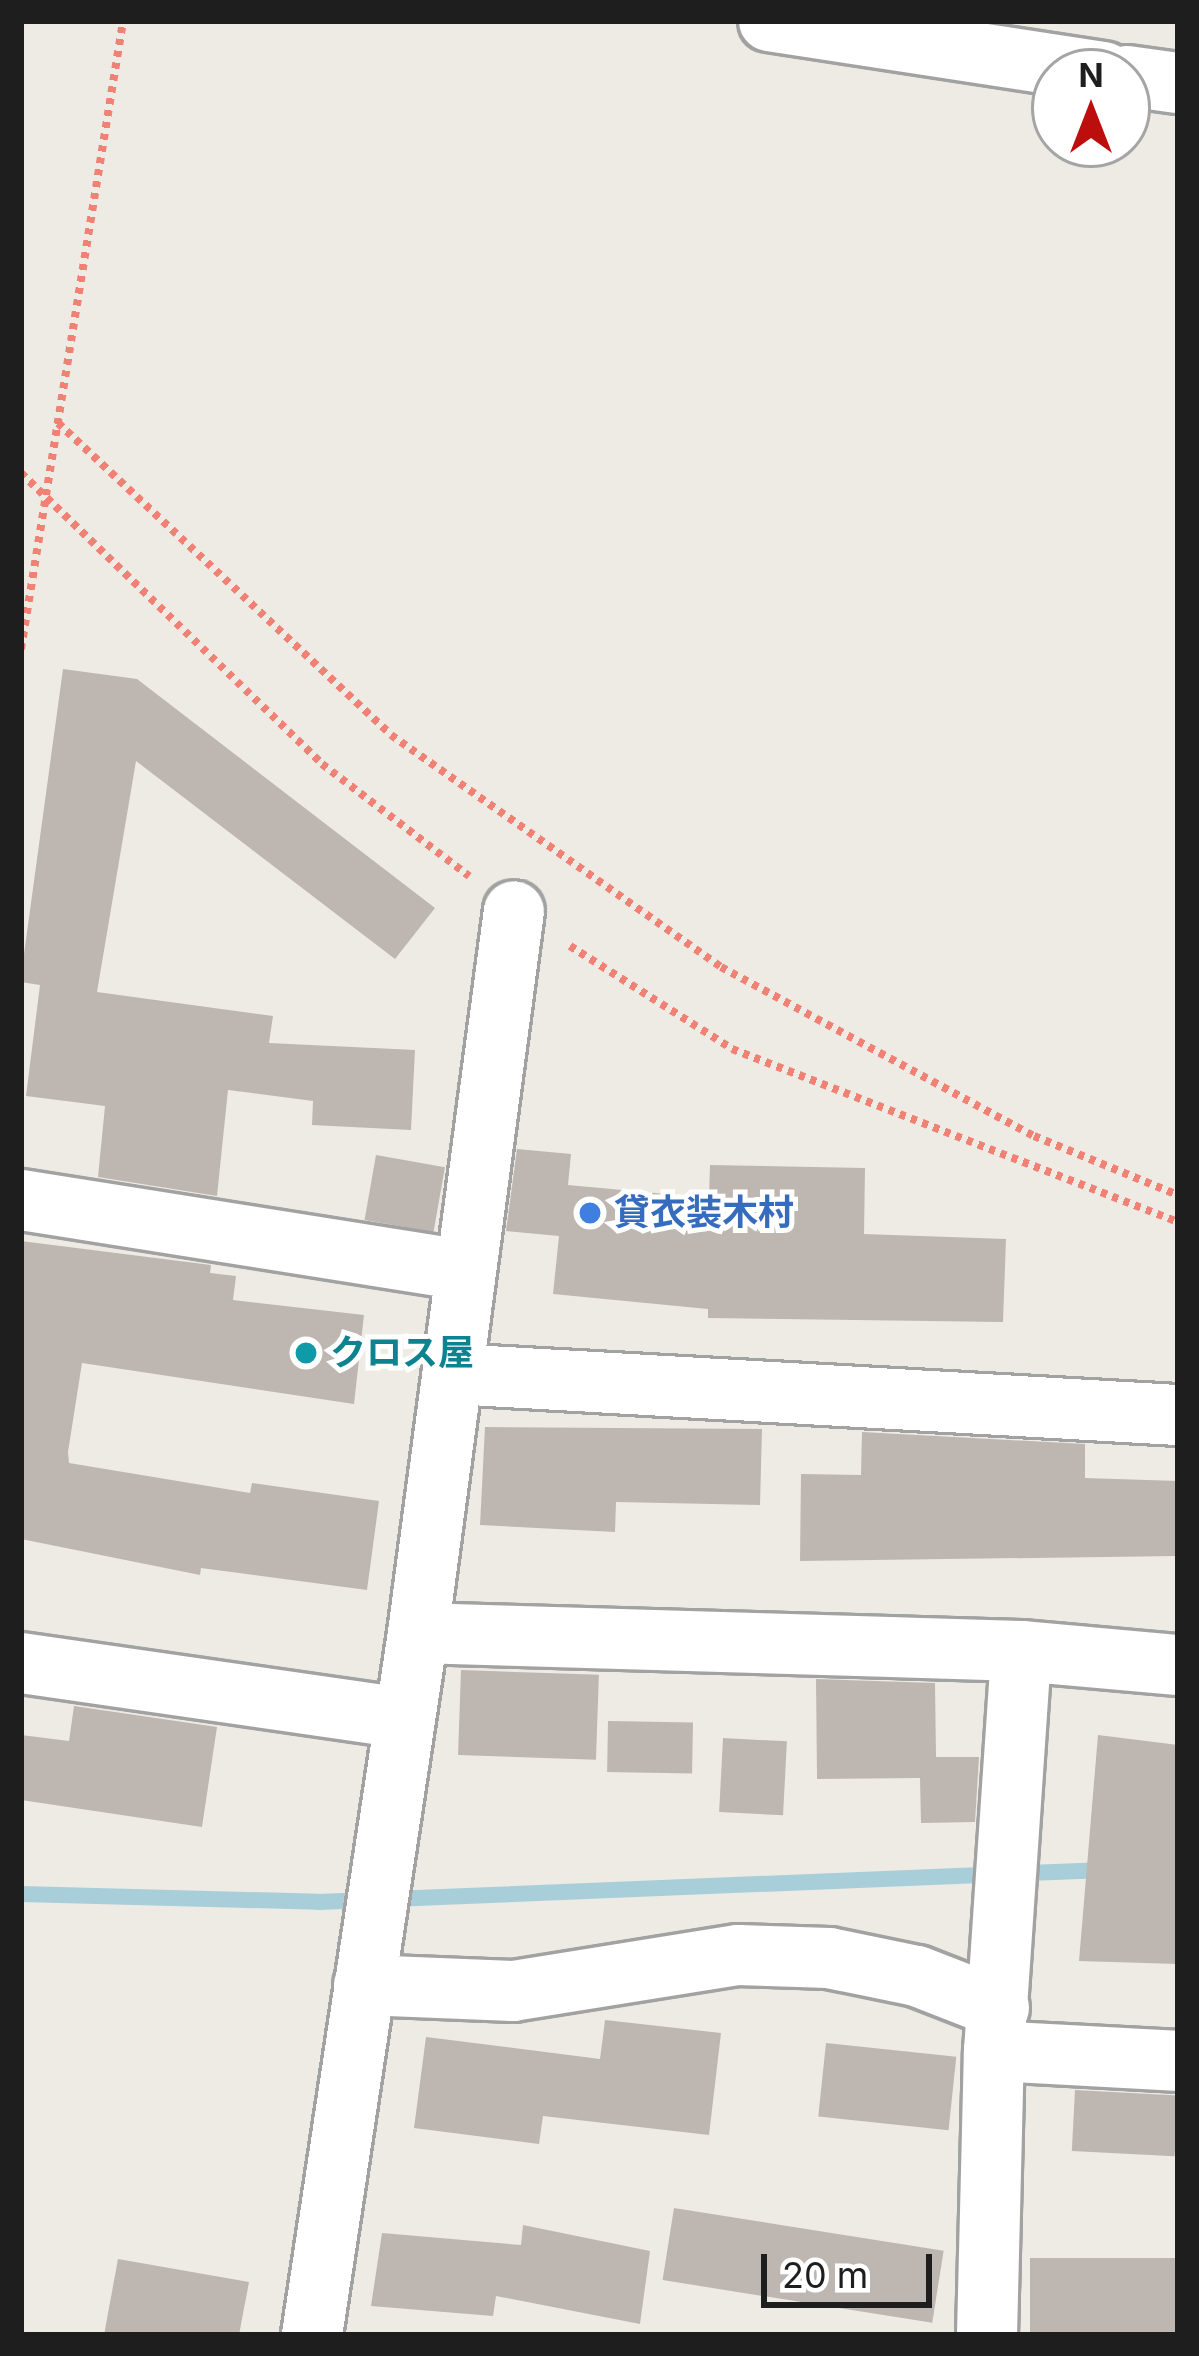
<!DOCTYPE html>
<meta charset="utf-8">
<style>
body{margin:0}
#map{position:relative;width:1199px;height:2356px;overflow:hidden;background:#eeebe4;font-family:Inter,"Noto Sans JP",sans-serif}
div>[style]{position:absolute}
.stream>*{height:16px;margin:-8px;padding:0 8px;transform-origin:8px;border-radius:8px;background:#a8ced9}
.building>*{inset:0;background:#beb7b1;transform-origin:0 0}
.path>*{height:8px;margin-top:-4px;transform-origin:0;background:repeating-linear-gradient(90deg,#f08174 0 6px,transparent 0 12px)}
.roads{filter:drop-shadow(3px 0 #a2a2a2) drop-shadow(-3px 0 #a2a2a2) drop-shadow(0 3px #a2a2a2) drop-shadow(0 -3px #a2a2a2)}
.minor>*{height:60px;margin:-30px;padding:0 30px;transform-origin:30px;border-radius:30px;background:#fff}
.dots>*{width:33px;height:33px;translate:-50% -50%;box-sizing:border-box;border:6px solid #fff;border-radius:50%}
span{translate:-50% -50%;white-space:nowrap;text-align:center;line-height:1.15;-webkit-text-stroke:10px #fff;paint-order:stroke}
.shop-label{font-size:36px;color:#366cbe;font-weight:700}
.left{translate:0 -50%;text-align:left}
.culture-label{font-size:36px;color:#0d838f;font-weight:700}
.frame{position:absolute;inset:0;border:24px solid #1e1e1e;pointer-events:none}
.north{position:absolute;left:1031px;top:48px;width:120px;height:120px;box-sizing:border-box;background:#fff;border:3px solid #a5a5a5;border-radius:50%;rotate:0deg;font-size:33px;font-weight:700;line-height:48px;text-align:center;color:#1e1e1e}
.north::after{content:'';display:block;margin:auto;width:42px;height:54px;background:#bd0e0e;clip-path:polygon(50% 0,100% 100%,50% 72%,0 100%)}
.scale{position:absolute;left:761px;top:2254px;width:171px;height:54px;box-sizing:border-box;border:6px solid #1e1e1e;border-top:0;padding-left:15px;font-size:36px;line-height:42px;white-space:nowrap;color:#1e1e1e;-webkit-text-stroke:9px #fff;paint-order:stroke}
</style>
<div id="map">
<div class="stream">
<i style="left:21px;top:1894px;width:297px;rotate:1.5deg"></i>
<i style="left:318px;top:1902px;width:788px;rotate:-2.33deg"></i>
</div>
<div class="building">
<i style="clip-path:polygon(63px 669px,137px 679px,435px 908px,395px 959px,136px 761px,97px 992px,273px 1016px,269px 1043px,415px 1050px,411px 1130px,312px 1125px,313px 1101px,228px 1090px,217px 1196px,98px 1177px,105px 1106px,26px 1096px,40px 985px,21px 982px,21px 976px)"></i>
<i style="clip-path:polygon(517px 1149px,571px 1154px,568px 1185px,709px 1198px,710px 1165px,865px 1168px,864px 1234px,1006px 1239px,1003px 1322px,708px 1318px,708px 1309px,553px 1294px,559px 1236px,506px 1231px)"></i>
<i style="left:376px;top:1155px;width:70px;height:66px;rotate:10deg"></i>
<i style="clip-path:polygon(21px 1241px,211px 1265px,210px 1273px,236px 1276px,233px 1300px,364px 1315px,354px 1404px,82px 1363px,68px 1452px,69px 1463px,250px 1493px,252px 1483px,379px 1501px,367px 1590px,201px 1568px,200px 1575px,21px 1539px)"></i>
<i style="clip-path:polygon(485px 1427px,762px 1429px,760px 1505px,616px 1502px,615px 1532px,480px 1525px)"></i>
<i style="clip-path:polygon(862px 1432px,1085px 1444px,1085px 1478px,1178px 1481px,1178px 1556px,800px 1561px,801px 1474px,861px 1475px)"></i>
<i style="left:461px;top:1670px;width:138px;height:85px;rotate:2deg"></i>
<i style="clip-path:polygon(816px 1679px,935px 1683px,936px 1757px,979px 1757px,975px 1822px,921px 1823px,920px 1778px,817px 1779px)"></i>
<i style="clip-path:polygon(74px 1706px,217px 1727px,202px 1827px,21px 1800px,21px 1735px,69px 1741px)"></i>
<i style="left:608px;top:1721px;width:85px;height:51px;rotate:1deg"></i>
<i style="clip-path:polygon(1098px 1735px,1178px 1745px,1178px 1964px,1079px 1961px)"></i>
<i style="left:723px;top:1738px;width:64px;height:74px;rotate:3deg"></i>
<i style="clip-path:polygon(605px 2020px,721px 2033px,709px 2135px,543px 2116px,539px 2144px,414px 2128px,426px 2037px,600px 2059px)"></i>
<i style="left:826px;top:2043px;width:131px;height:74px;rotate:6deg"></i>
<i style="left:1075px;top:2090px;width:103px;height:61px;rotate:3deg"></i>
<i style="left:674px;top:2208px;width:273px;height:73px;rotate:9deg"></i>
<i style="clip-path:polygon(523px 2225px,650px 2251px,640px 2324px,496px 2296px,493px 2316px,371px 2306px,382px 2233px,521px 2245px)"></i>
<i style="left:1178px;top:2258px;width:77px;height:148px;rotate:90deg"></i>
<i style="clip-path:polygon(118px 2259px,249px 2282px,239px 2335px,104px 2335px)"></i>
</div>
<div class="path">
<i style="left:58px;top:423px;width:456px;rotate:43.1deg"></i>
<i style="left:391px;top:735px;width:403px;rotate:35.1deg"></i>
<i style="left:721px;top:967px;width:356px;rotate:28.4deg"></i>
<i style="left:1034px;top:1136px;width:156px;rotate:22.3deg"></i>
<i style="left:21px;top:473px;width:419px;rotate:44deg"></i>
<i style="left:322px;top:764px;width:185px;rotate:37.3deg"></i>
<i style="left:21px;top:649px;width:636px;rotate:-80.77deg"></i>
<i style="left:570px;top:946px;width:192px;rotate:32.4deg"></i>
<i style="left:732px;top:1049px;width:478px;rotate:21.2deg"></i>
</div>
<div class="roads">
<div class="minor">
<i style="left:769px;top:21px;width:339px;rotate:8.7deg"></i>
<i style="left:1127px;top:76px;width:51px;rotate:7.8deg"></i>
<i style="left:21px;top:1200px;width:449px;rotate:9deg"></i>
<i style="left:453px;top:1374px;width:726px;rotate:3.24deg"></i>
<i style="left:418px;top:1633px;width:603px;rotate:1.71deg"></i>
<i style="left:1021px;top:1651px;width:158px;rotate:5.1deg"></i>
<i style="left:21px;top:1663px;width:384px;rotate:8.2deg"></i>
<i style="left:364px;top:1985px;width:149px;rotate:2.3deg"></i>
<i style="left:513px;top:1991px;width:228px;rotate:-9.1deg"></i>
<i style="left:738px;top:1955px;width:91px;rotate:1.9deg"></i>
<i style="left:829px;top:1958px;width:90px;rotate:11.6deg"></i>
<i style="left:917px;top:1976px;width:88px;rotate:21.3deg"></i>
<i style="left:994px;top:2051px;width:184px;rotate:3.1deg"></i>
<i style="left:312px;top:2335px;width:710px;rotate:-81.41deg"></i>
<i style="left:418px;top:1633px;width:728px;rotate:-82.43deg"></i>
<i style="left:987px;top:2335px;width:284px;rotate:-88.6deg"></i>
<i style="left:994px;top:2051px;width:401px;rotate:-86.1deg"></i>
</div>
</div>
<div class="dots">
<i style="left:590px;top:1213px;background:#3f7fe0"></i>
<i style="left:306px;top:1353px;background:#0f9aa8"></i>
</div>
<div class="shop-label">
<span class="left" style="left:614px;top:1213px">貸衣装木村</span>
</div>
<div class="culture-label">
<span class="left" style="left:330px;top:1353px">クロス屋</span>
</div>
<div class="frame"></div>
<div class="north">N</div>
<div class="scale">20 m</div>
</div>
